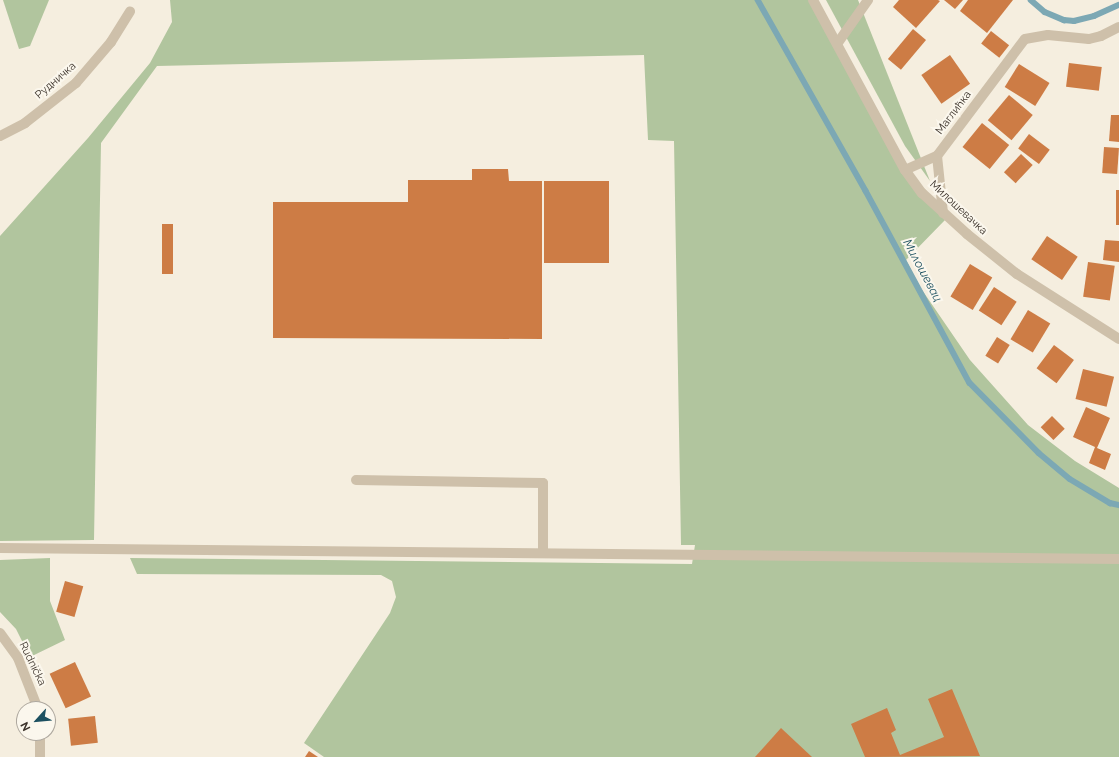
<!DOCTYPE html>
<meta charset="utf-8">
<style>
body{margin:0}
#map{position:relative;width:1119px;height:757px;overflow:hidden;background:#f5eedf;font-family:Raleway,sans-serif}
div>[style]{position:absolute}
.green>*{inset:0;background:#b1c59e}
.stream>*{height:5.5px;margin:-2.75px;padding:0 2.75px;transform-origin:2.75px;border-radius:2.75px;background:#7ca8b4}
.building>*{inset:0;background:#cd7c45;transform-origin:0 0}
.minor>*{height:10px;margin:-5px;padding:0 5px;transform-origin:5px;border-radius:5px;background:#cec0aa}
span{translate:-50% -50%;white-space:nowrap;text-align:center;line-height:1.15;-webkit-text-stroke:4px #fbf7ed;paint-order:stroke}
.street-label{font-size:11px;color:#3b322a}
.water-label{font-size:12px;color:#1c5060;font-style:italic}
.north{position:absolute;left:16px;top:701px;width:40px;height:40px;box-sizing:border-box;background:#fbf7ed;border:1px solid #aea89f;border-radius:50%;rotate:243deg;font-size:11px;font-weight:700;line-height:16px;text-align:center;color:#3b322a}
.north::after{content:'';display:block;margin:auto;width:14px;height:18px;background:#1c5060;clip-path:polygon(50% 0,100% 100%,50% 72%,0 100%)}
</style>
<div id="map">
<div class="green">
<i style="clip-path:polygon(3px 0,49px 0,30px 46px,19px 49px)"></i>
<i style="clip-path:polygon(170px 0,811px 0,923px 197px,945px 220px,906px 260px,920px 287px,970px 360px,1028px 425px,1075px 461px,1119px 488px,1119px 757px,324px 757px,304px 743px,390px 613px,396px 597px,392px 581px,381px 575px,137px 574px,130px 558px,692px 564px,695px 545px,681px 545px,674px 141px,648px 140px,644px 55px,157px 66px,101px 143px,94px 540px,0 541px,0 236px,88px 138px,150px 63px,172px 22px)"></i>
<i style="clip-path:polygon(826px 0,858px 0,930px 181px,905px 146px)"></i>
<i style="clip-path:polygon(50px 558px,50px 601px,65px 640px,30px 657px,16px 629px,0 612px,0 560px)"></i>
</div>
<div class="stream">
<i style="left:758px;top:0;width:219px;rotate:60.5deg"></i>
<i style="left:866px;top:191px;width:218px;rotate:61.6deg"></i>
<i style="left:970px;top:383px;width:98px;rotate:45.4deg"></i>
<i style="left:1039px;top:453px;width:40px;rotate:40deg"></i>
<i style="left:1070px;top:479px;width:47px;rotate:31deg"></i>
<i style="left:1110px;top:503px;width:9px;rotate:13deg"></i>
<i style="left:1031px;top:0;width:18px;rotate:41deg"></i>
<i style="left:1045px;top:12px;width:21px;rotate:23deg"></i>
<i style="left:1064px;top:20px;width:10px;rotate:6deg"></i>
<i style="left:1074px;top:21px;width:21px;rotate:-14deg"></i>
<i style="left:1094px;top:16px;width:27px;rotate:-24deg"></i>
</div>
<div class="building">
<i style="clip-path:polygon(899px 0,938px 0,940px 1px,916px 28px,893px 7px)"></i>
<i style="clip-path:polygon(944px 0,963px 0,955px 9px)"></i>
<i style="clip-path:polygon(968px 0,1013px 0,987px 33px,960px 11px)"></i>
<i style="left:913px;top:29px;width:17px;height:39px;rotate:40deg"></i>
<i style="left:991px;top:31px;width:23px;height:16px;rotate:38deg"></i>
<i style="left:950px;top:55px;width:35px;height:35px;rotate:55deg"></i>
<i style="left:1069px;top:63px;width:33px;height:24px;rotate:7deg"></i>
<i style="left:1019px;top:64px;width:36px;height:27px;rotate:32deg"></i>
<i style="left:1009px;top:95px;width:31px;height:33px;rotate:40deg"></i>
<i style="clip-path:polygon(1111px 115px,1119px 115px,1119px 142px,1109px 141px)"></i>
<i style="left:982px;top:123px;width:35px;height:31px;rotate:39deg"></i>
<i style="left:1029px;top:134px;width:26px;height:18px;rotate:37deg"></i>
<i style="left:1104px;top:147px;width:15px;height:26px;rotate:4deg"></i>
<i style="left:1021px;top:154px;width:16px;height:25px;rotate:43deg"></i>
<i style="clip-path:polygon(472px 169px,508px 169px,509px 181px,542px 181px,542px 339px,273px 338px,273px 202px,408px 202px,408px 180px,472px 180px)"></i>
<i style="left:544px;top:181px;width:65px;height:82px"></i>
<i style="left:1116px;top:190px;width:3px;height:35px"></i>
<i style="left:162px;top:224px;width:11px;height:50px"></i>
<i style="left:1047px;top:236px;width:37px;height:28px;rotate:34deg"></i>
<i style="clip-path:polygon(1105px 240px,1119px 241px,1119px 262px,1103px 260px)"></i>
<i style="left:1088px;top:262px;width:27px;height:35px;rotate:8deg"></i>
<i style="left:970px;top:264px;width:26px;height:38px;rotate:31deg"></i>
<i style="left:994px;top:287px;width:27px;height:28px;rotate:33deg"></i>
<i style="left:1028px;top:310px;width:26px;height:34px;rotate:31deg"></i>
<i style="left:997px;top:337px;width:15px;height:22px;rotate:32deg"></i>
<i style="left:1054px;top:345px;width:25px;height:29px;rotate:37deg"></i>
<i style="left:1083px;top:369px;width:32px;height:31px;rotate:14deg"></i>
<i style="clip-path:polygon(1086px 407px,1110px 418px,1097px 448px,1111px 454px,1105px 470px,1089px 463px,1095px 447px,1073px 437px)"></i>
<i style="left:1052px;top:416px;width:18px;height:16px;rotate:45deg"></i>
<i style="left:65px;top:581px;width:19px;height:32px;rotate:16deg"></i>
<i style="left:75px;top:662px;width:38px;height:28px;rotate:65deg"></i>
<i style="clip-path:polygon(952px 689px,980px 756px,865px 757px,851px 724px,887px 708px,896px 730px,891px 733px,900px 755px,944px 737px,928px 699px)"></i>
<i style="left:95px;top:716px;width:27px;height:27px;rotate:84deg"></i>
<i style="clip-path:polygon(781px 728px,812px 757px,755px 757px)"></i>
<i style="clip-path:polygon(309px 751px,318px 757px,305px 757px)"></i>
</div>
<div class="minor">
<i style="left:813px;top:0;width:193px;rotate:61.6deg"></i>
<i style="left:905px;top:170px;width:29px;rotate:54deg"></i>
<i style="left:922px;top:193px;width:61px;rotate:42.3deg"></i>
<i style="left:967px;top:234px;width:64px;rotate:38.7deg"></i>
<i style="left:1017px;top:274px;width:121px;rotate:32.5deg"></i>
<i style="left:837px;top:44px;width:54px;rotate:-54.8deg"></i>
<i style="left:0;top:136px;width:28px;rotate:-27deg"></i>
<i style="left:25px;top:123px;width:65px;rotate:-38.1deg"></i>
<i style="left:76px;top:83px;width:54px;rotate:-49.5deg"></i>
<i style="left:111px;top:42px;width:36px;rotate:-58deg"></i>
<i style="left:905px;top:170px;width:35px;rotate:-24deg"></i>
<i style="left:943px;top:213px;width:57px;rotate:-96deg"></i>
<i style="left:937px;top:156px;width:146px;rotate:-53.1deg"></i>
<i style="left:1025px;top:39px;width:23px;rotate:-10deg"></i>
<i style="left:1048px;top:35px;width:41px;rotate:5.6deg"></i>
<i style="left:1089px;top:39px;width:12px;rotate:-14deg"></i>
<i style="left:1101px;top:36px;width:20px;rotate:-27deg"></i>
<i style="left:356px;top:480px;width:187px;rotate:0.9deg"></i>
<i style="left:543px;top:483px;width:69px;rotate:90deg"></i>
<i style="left:0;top:548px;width:1119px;rotate:0.56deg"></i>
<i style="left:0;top:633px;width:31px;rotate:54deg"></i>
<i style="left:18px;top:658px;width:55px;rotate:68.6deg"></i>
<i style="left:40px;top:733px;width:24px;rotate:90deg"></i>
</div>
<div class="street-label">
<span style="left:56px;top:81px;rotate:-41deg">Рудничка</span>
<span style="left:954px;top:113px;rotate:-53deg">Маглићка</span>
<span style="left:958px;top:208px;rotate:43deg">Милошевачка</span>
<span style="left:32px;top:664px;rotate:64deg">Rudnička</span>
</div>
<div class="water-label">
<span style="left:922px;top:271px;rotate:62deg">Милошевац</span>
</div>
<div class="north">N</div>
</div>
